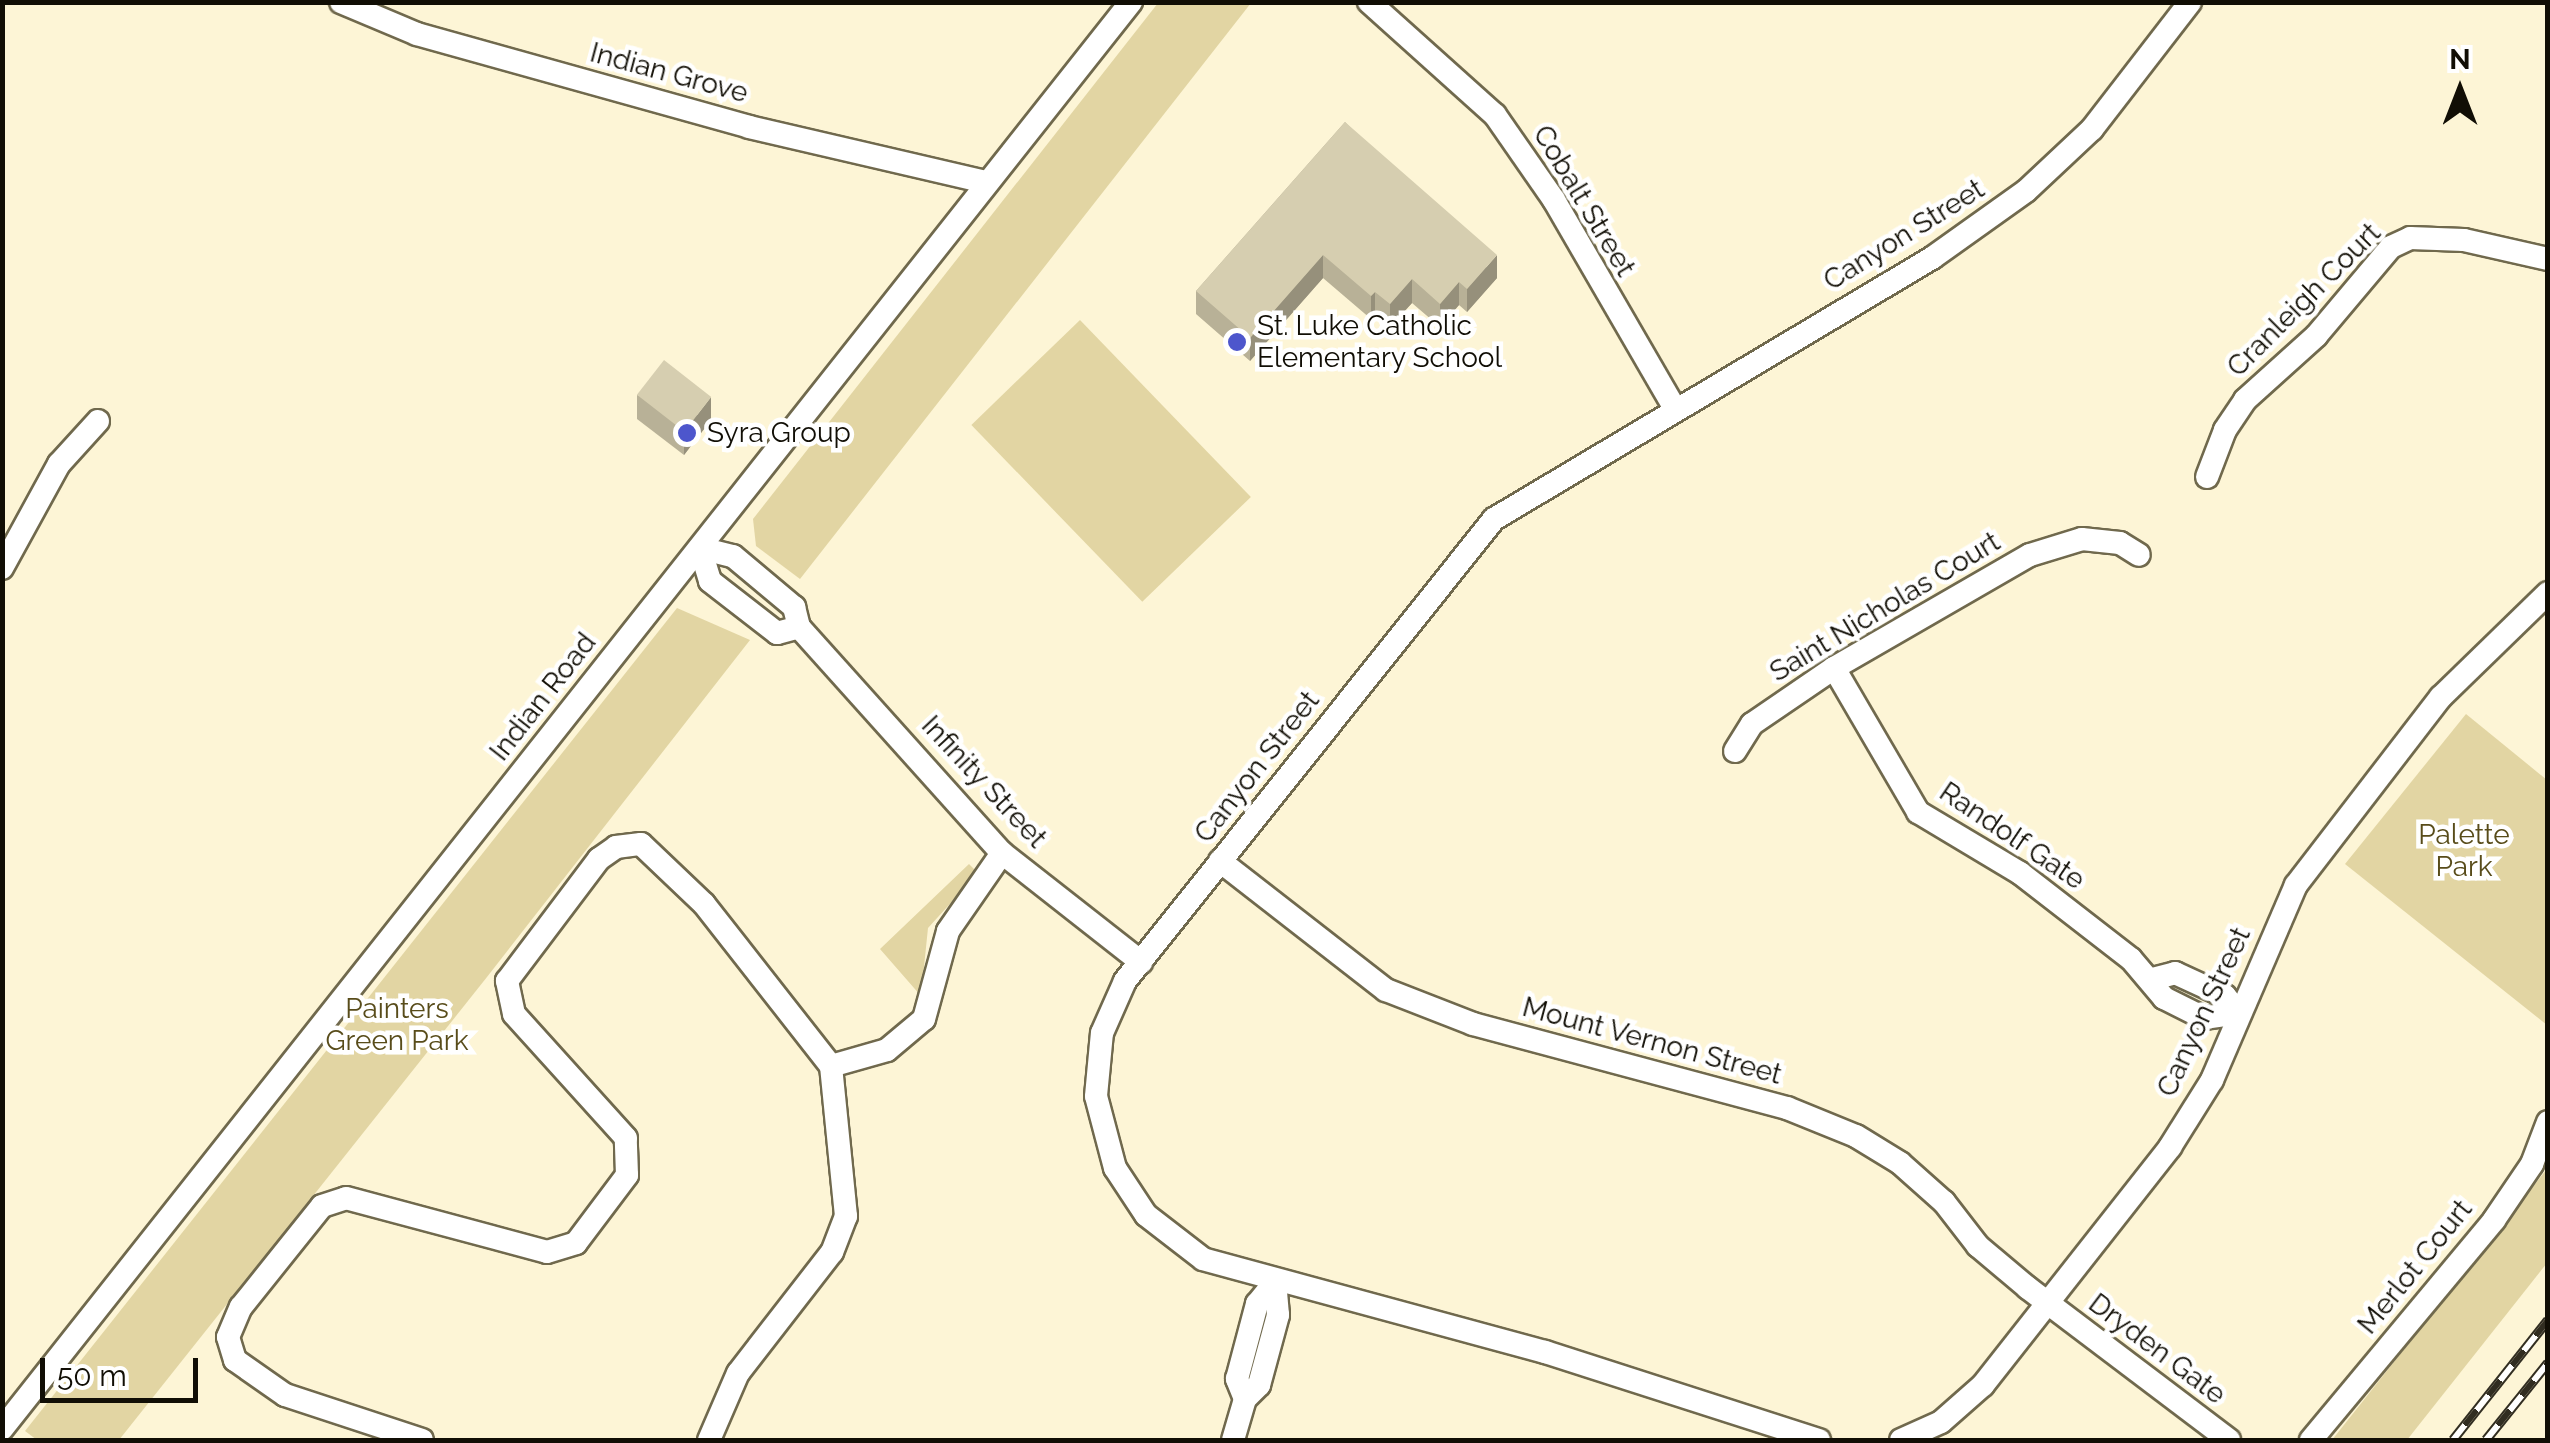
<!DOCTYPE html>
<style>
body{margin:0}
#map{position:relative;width:2550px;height:1443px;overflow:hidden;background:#fdf5d6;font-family:Raleway,sans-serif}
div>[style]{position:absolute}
.green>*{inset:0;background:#e2d5a3;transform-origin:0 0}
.roads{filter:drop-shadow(2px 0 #70694d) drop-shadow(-2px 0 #70694d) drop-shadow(0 2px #70694d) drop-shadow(0 -2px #70694d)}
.minor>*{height:22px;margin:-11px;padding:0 11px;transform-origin:11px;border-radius:11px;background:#fff}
.rail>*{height:10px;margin-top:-5px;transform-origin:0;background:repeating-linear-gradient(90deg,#fff 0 19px,#312d21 0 38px);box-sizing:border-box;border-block:2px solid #312d21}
.wall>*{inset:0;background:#b8b197}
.shaded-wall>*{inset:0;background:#96907b}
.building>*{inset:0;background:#d6ceb0;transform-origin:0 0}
.dots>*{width:28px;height:28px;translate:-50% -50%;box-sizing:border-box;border:5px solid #fff;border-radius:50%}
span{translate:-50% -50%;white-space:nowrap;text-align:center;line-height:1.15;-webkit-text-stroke:9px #fff;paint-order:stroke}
.street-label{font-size:28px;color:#110e05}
.poi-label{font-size:28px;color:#110e05}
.left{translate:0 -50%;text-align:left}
.park-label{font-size:28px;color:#584c1a}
.frame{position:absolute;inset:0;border:5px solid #110e05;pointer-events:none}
.north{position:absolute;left:2410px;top:40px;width:100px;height:100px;-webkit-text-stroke:8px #fff;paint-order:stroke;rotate:0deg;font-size:28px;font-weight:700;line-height:40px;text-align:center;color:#110e05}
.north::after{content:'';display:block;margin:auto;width:35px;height:45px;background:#110e05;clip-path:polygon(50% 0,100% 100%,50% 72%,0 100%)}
.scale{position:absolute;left:40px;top:1358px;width:158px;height:45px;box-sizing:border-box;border:5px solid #110e05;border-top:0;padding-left:12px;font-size:30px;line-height:35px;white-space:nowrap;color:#110e05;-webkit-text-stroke:8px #fff;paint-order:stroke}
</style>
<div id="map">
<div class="green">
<i style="clip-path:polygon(1158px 3px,1251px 3px,800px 579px,756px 546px,753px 519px)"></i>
<i style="left:1080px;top:320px;width:246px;height:151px;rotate:46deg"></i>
<i style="clip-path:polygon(677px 608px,750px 640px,487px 977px,119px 1440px,37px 1440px,25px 1431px)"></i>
<i style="clip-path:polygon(2466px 714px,2547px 780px,2547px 1025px,2345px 864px)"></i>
<i style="clip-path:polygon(969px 864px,978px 873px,928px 928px,921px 996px,880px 949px)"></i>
<i style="clip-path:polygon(2547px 1169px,2547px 1263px,2407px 1440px,2332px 1440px)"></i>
</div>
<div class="roads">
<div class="minor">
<i style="left:341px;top:2px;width:82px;rotate:22.8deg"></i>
<i style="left:417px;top:34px;width:345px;rotate:15.6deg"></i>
<i style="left:749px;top:127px;width:243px;rotate:13.1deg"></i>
<i style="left:1369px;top:2px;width:169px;rotate:41.9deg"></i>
<i style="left:1495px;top:115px;width:103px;rotate:55.2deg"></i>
<i style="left:1554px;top:200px;width:239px;rotate:59.9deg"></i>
<i style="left:2207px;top:477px;width:50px;rotate:-69deg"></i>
<i style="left:2225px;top:430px;width:36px;rotate:-56deg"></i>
<i style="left:2245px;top:400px;width:96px;rotate:-42deg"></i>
<i style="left:2316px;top:336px;width:116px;rotate:-49.9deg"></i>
<i style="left:2391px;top:247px;width:21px;rotate:-25deg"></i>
<i style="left:2410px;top:238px;width:54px;rotate:2.1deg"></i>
<i style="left:2464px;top:240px;width:86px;rotate:12.7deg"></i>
<i style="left:700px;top:548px;width:34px;rotate:14deg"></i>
<i style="left:733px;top:556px;width:80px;rotate:39.9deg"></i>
<i style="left:794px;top:607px;width:21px;rotate:76deg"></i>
<i style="left:799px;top:627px;width:304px;rotate:48.1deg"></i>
<i style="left:1002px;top:853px;width:177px;rotate:38.1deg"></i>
<i style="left:700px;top:548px;width:34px;rotate:73deg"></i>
<i style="left:710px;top:581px;width:85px;rotate:37.8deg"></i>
<i style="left:777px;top:633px;width:23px;rotate:-15deg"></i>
<i style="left:2px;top:568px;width:119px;rotate:-61.3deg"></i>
<i style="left:59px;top:464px;width:58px;rotate:-47.8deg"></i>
<i style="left:1834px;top:668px;width:167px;rotate:59.7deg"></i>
<i style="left:1918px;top:812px;width:119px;rotate:30.9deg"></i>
<i style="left:2020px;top:873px;width:140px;rotate:37.8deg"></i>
<i style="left:2131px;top:959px;width:51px;rotate:49.8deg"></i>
<i style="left:2164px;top:998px;width:45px;rotate:26.6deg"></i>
<i style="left:2204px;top:1018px;width:35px;rotate:-8deg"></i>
<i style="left:1735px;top:751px;width:32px;rotate:-58deg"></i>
<i style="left:1752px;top:724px;width:99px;rotate:-34.3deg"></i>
<i style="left:1834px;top:668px;width:226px;rotate:-30deg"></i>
<i style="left:2030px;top:555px;width:54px;rotate:-17.1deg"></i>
<i style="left:2082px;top:539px;width:38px;rotate:6deg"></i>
<i style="left:2120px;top:543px;width:22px;rotate:32deg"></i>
<i style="left:1220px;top:861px;width:210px;rotate:37.9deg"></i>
<i style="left:1386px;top:990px;width:93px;rotate:21.3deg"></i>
<i style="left:1473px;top:1024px;width:325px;rotate:15deg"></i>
<i style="left:1787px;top:1108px;width:74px;rotate:22.1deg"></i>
<i style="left:1856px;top:1136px;width:52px;rotate:31.5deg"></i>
<i style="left:1900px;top:1163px;width:59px;rotate:41.6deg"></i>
<i style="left:1944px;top:1202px;width:56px;rotate:52.3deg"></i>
<i style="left:1978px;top:1246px;width:65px;rotate:40deg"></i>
<i style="left:2028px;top:1288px;width:252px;rotate:37.1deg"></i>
<i style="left:2153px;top:979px;width:23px;rotate:-15deg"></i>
<i style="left:2175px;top:973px;width:55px;rotate:24.7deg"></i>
<i style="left:2225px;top:996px;width:22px;rotate:51deg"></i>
<i style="left:831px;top:1066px;width:58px;rotate:-15.9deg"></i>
<i style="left:887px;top:1050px;width:48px;rotate:-40deg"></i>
<i style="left:924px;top:1019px;width:91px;rotate:-74.7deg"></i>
<i style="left:948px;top:931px;width:95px;rotate:-55.3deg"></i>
<i style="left:1245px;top:1399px;width:22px;rotate:-112deg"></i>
<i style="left:1237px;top:1379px;width:78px;rotate:-75.1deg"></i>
<i style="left:1257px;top:1304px;width:28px;rotate:-51deg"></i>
<i style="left:2px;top:1429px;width:1820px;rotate:-51.65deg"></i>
<i style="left:422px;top:1440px;width:144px;rotate:-161.8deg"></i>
<i style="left:285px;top:1395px;width:61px;rotate:-145deg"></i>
<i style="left:235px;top:1360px;width:24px;rotate:-107deg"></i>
<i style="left:228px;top:1337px;width:33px;rotate:-67deg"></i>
<i style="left:241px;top:1307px;width:129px;rotate:-51.3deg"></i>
<i style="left:322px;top:1206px;width:25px;rotate:-18deg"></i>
<i style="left:346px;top:1198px;width:208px;rotate:15deg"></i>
<i style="left:547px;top:1252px;width:30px;rotate:-17deg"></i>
<i style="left:576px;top:1243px;width:85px;rotate:-53.1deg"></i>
<i style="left:627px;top:1175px;width:37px;rotate:-92deg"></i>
<i style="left:626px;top:1138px;width:167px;rotate:-132.1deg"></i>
<i style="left:514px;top:1014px;width:34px;rotate:-102deg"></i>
<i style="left:507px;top:981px;width:153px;rotate:-53deg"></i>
<i style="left:599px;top:859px;width:21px;rotate:-35deg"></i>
<i style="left:616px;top:847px;width:25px;rotate:-7deg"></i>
<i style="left:641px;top:844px;width:87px;rotate:43.6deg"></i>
<i style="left:704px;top:904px;width:206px;rotate:51.9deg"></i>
<i style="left:831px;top:1066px;width:151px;rotate:84.3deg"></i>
<i style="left:846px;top:1216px;width:39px;rotate:111deg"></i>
<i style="left:832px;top:1252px;width:153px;rotate:127.8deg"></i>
<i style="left:738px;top:1373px;width:73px;rotate:113.4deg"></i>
<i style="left:1233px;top:1440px;width:43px;rotate:-73.7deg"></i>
<i style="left:1245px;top:1399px;width:20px;rotate:-45deg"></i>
<i style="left:1259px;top:1385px;width:73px;rotate:-74.8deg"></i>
<i style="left:1278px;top:1315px;width:33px;rotate:-95deg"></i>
<i style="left:1819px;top:1440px;width:288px;rotate:-162.2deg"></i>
<i style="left:1545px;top:1352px;width:354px;rotate:-164.8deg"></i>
<i style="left:1203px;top:1259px;width:72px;rotate:-142.3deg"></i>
<i style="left:1146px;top:1215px;width:56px;rotate:-123.4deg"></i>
<i style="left:1115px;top:1168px;width:74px;rotate:-104.8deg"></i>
<i style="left:1096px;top:1096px;width:63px;rotate:-84.6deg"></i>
<i style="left:1102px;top:1033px;width:57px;rotate:-66.1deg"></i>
<i style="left:1125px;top:981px;width:591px;rotate:-51.39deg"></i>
<i style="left:1494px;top:519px;width:510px;rotate:-30.79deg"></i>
<i style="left:1932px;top:258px;width:115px;rotate:-35.5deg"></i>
<i style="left:2026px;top:191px;width:91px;rotate:-43.2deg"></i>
<i style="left:2092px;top:129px;width:160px;rotate:-52.3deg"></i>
<i style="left:1901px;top:1440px;width:44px;rotate:-24.2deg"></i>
<i style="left:1941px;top:1422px;width:56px;rotate:-41.4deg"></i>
<i style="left:1983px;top:1385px;width:303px;rotate:-51.8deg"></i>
<i style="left:2170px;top:1147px;width:79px;rotate:-57.9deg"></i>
<i style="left:2212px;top:1080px;width:212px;rotate:-66.7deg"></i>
<i style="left:2296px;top:885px;width:237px;rotate:-52.4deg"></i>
<i style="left:2441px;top:697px;width:149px;rotate:-44.2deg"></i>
<i style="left:2311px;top:1440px;width:286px;rotate:-50.2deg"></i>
<i style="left:2494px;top:1220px;width:68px;rotate:-55.8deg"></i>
<i style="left:2532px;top:1164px;width:45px;rotate:-69.1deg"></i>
</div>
</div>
<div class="rail">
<i style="left:2453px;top:1440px;width:153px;rotate:-51.6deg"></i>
<i style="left:2486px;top:1440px;width:99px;rotate:-51.2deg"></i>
</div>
<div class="wall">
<i style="clip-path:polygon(1345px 122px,1497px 278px,1467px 312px,1459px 305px,1440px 327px,1412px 303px,1390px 327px,1375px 315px,1371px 319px,1323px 278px,1250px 361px,1196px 314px,1196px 291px)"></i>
<i style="clip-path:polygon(637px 395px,711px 420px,684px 455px,637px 419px)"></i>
</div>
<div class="shaded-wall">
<i style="clip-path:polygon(1323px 255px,1323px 278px,1250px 361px,1250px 338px)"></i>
<i style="clip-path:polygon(1497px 255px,1497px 278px,1467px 312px,1467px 289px)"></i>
<i style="clip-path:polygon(1412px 279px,1412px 303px,1390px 327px,1390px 304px)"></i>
<i style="clip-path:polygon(1459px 282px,1459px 305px,1440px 327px,1440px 304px)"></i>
<i style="clip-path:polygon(1375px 292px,1375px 315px,1371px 319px,1371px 296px)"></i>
<i style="clip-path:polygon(711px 397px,711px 420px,684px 455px,684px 432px)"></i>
</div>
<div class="building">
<i style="clip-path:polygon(1345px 122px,1497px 255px,1467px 289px,1459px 282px,1440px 304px,1412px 279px,1390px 304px,1375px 292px,1371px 296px,1323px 255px,1250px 338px,1196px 291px)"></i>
<i style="left:664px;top:360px;width:60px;height:44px;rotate:38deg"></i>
</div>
<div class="dots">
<i style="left:1237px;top:342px;background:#4d56cc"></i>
<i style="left:687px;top:433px;background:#4d56cc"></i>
</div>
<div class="street-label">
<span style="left:669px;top:73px;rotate:15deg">Indian Grove</span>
<span style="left:1584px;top:201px;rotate:59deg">Cobalt Street</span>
<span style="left:1904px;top:235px;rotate:-32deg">Canyon Street</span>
<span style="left:2304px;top:300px;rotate:-45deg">Cranleigh Court</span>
<span style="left:1885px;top:607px;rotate:-31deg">Saint Nicholas Court</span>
<span style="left:543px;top:697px;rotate:-52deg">Indian Road</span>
<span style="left:1257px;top:767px;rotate:-52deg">Canyon Street</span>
<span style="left:984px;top:782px;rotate:47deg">Infinity Street</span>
<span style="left:2012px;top:836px;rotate:34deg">Randolf Gate</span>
<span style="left:2204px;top:1012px;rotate:-65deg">Canyon Street</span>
<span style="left:1652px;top:1041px;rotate:15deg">Mount Vernon Street</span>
<span style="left:2415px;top:1267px;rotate:-51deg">Merlot Court</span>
<span style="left:2157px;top:1349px;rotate:37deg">Dryden Gate</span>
</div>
<div class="poi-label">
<span class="left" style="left:1257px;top:342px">St. Luke Catholic<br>Elementary School</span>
<span class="left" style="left:707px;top:433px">Syra Group</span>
</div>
<div class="park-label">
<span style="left:2464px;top:851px">Palette<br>Park</span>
<span style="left:397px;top:1025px">Painters<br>Green Park</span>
</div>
<div class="frame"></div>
<div class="north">N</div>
<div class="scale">50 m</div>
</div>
